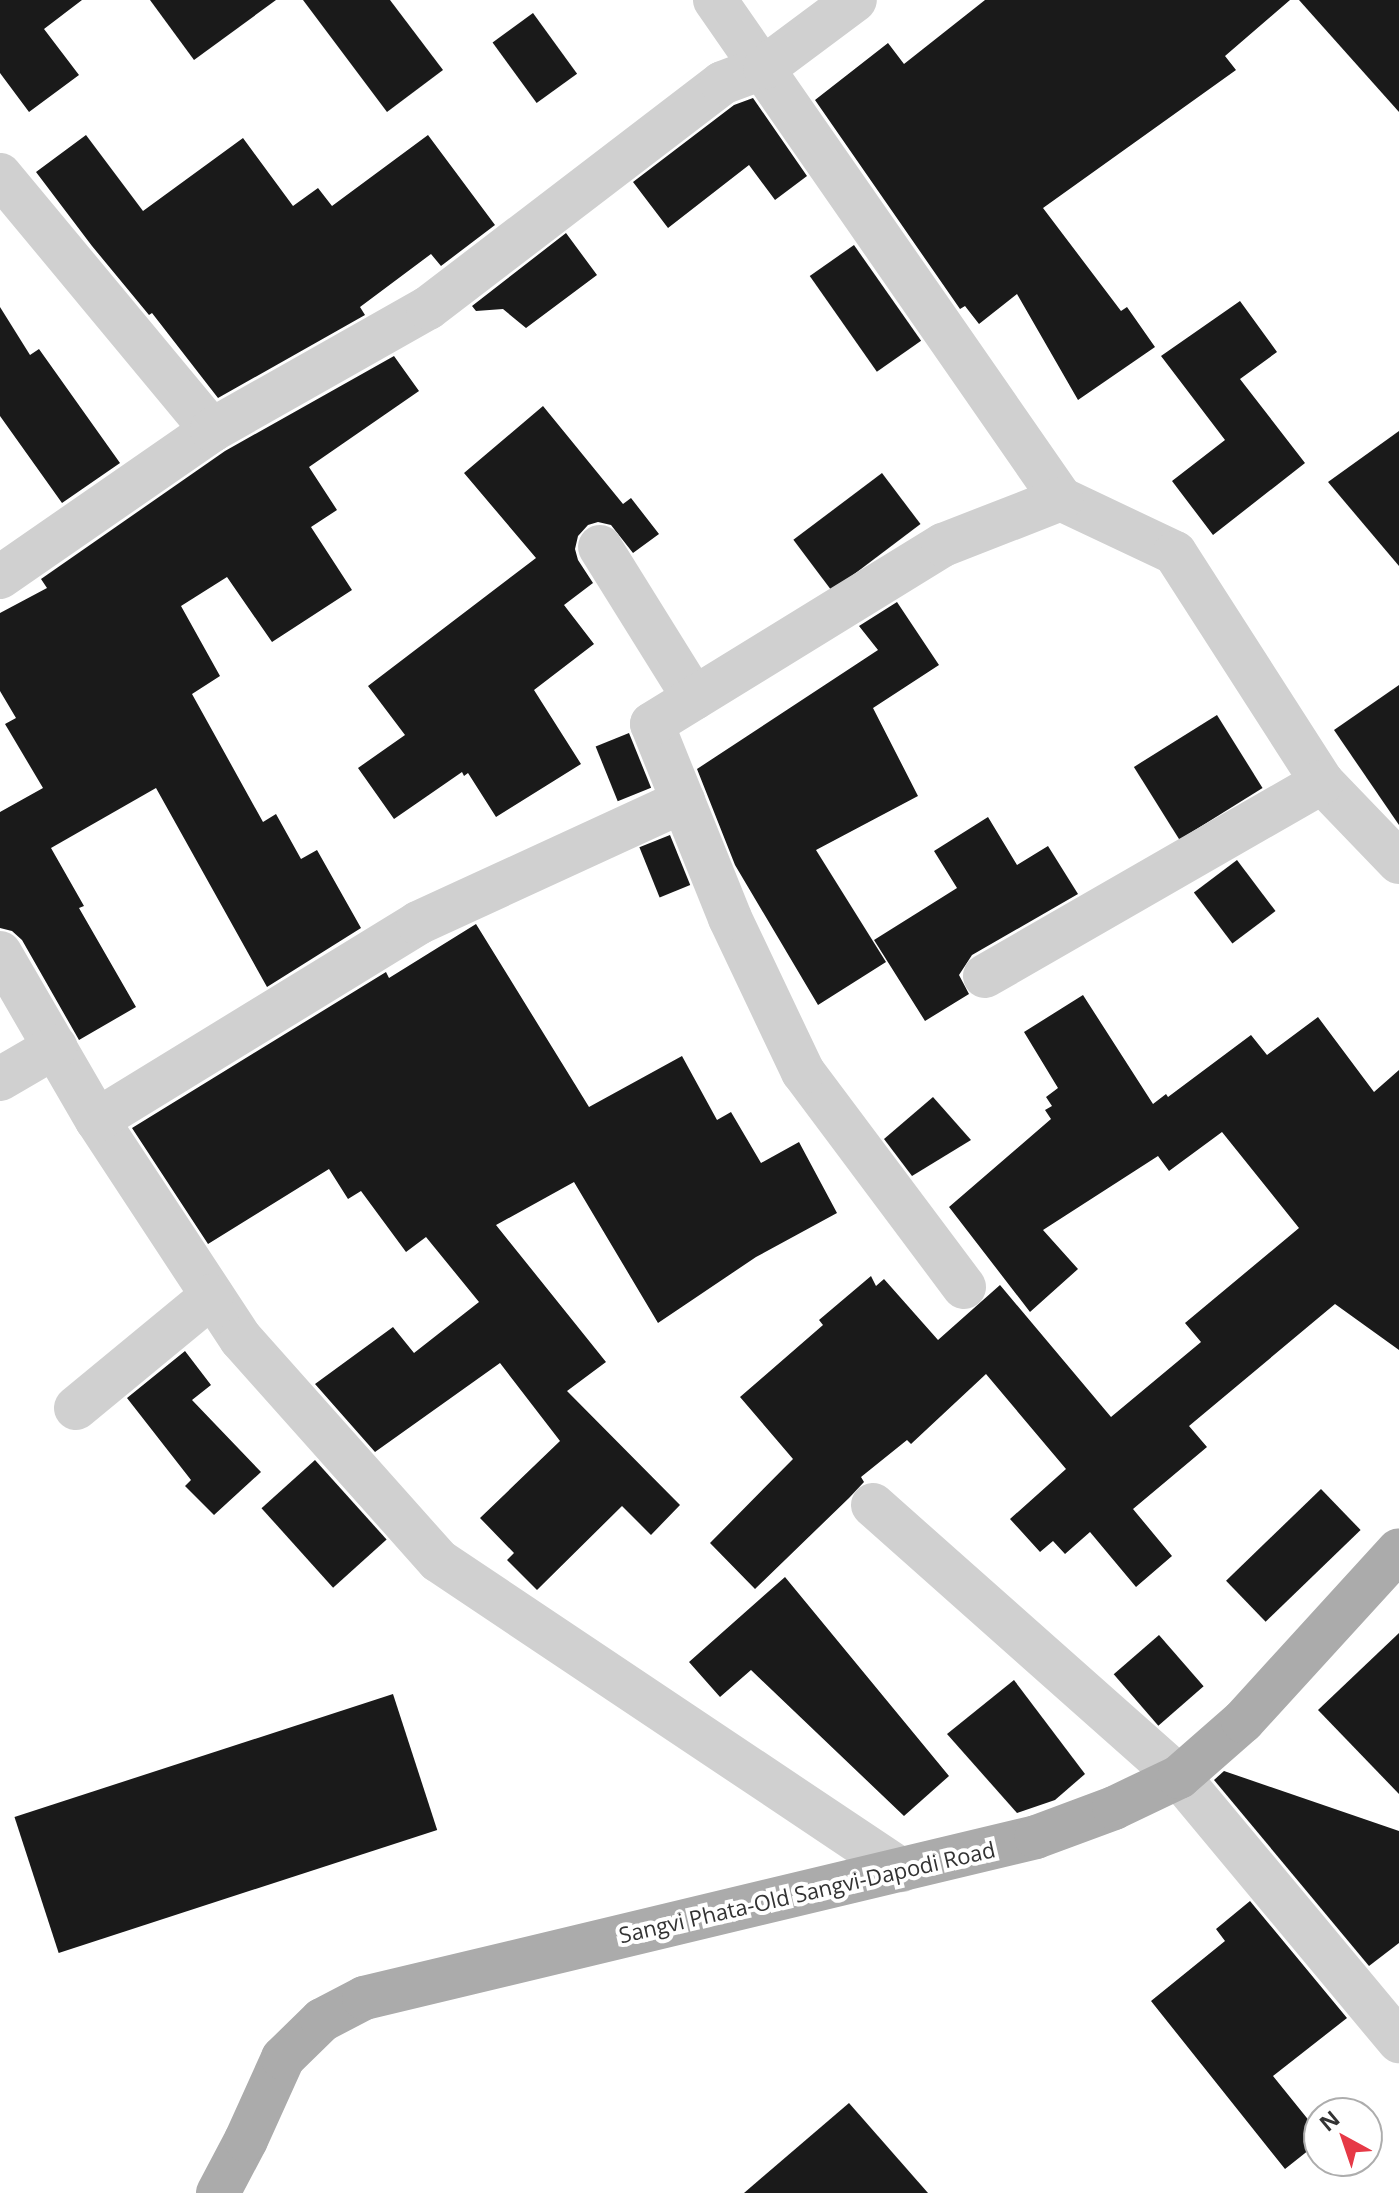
<!DOCTYPE html>
<style>
body{margin:0}
#map{position:relative;width:1399px;height:2193px;overflow:hidden;background:#fff;font-family:"Open Sans",sans-serif}
div>[style]{position:absolute}
.building>*{inset:0;background:#1a1a1a;transform-origin:0 0}
.minor>*{height:44px;margin:-22px;padding:0 22px;transform-origin:22px;border-radius:22px;background:#d0d0d0}
.major>*{height:44px;margin:-22px;padding:0 22px;transform-origin:22px;border-radius:22px;background:#ababab}
span{translate:-50% -50%;white-space:nowrap;text-align:center;line-height:1.15;-webkit-text-stroke:8px #fff;paint-order:stroke}
.street-label{font-size:22px;color:#333}
.north{position:absolute;left:1303px;top:2097px;width:80px;height:80px;box-sizing:border-box;background:#fff;border:2px solid #adadad;border-radius:50%;rotate:320deg;font-size:22px;font-weight:700;line-height:32px;text-align:center;color:#333}
.north::after{content:'';display:block;margin:auto;width:28px;height:36px;background:#e63946;clip-path:polygon(50% 0,100% 100%,50% 72%,0 100%)}
</style>
<div id="map">
<div class="building">
<i style="clip-path:polygon(0 0,82px 0,44px 29px,79px 75px,29px 112px,0 73px)"></i>
<i style="clip-path:polygon(150px 0,276px 0,194px 60px)"></i>
<i style="clip-path:polygon(303px 0,390px 0,443px 70px,387px 112px)"></i>
<i style="clip-path:polygon(985px 0,1290px 0,1225px 56px,1236px 70px,1043px 208px,1121px 311px,1127px 307px,1155px 347px,1078px 400px,1017px 294px,979px 324px,965px 306px,960px 309px,815px 100px,888px 43px,904px 64px)"></i>
<i style="clip-path:polygon(1299px 0,1399px 0,1399px 112px)"></i>
<i style="left:533px;top:13px;width:75px;height:50px;rotate:54deg"></i>
<i style="clip-path:polygon(753px 98px,807px 176px,775px 200px,749px 165px,668px 228px,633px 182px,734px 105px)"></i>
<i style="clip-path:polygon(86px 135px,143px 211px,243px 138px,293px 206px,318px 188px,332px 206px,428px 135px,495px 225px,441px 266px,431px 254px,360px 307px,365px 315px,218px 398px,152px 313px,149px 315px,92px 246px,36px 172px)"></i>
<i style="clip-path:polygon(566px 233px,597px 275px,526px 328px,503px 309px,476px 311px,472px 306px)"></i>
<i style="left:854px;top:245px;width:117px;height:54px;rotate:55deg"></i>
<i style="clip-path:polygon(1240px 301px,1277px 352px,1240px 379px,1305px 463px,1213px 535px,1172px 481px,1225px 440px,1161px 356px)"></i>
<i style="clip-path:polygon(0 307px,30px 355px,39px 349px,120px 463px,62px 503px,0 416px)"></i>
<i style="clip-path:polygon(394px 356px,419px 391px,309px 467px,337px 510px,311px 527px,352px 590px,272px 642px,227px 577px,181px 606px,220px 676px,192px 694px,263px 822px,276px 814px,301px 859px,317px 850px,361px 928px,267px 987px,156px 788px,51px 848px,84px 906px,79px 908px,136px 1007px,79px 1040px,22px 940px,12px 931px,0 928px,0 812px,43px 788px,5px 724px,16px 718px,0 691px,0 613px,47px 588px,41px 579px,225px 451px)"></i>
<i style="clip-path:polygon(543px 406px,623px 504px,631px 498px,659px 534px,633px 553px,611px 525px,598px 522px,588px 525px,578px 536px,575px 549px,578px 560px,593px 583px,564px 605px,594px 644px,534px 690px,581px 764px,496px 817px,468px 773px,464px 776px,462px 772px,394px 819px,358px 768px,405px 735px,368px 686px,536px 558px,464px 473px)"></i>
<i style="clip-path:polygon(1399px 431px,1399px 566px,1328px 482px)"></i>
<i style="left:882px;top:473px;width:64px;height:111px;rotate:53deg"></i>
<i style="clip-path:polygon(897px 602px,939px 665px,873px 708px,918px 796px,816px 850px,886px 962px,818px 1005px,735px 865px,697px 769px,878px 650px,859px 626px)"></i>
<i style="clip-path:polygon(1399px 685px,1399px 825px,1334px 730px)"></i>
<i style="left:1217px;top:715px;width:86px;height:98px;rotate:58deg"></i>
<i style="left:629px;top:733px;width:59px;height:36px;rotate:68deg"></i>
<i style="clip-path:polygon(988px 817px,1017px 865px,1048px 846px,1078px 894px,972px 955px,959px 975px,969px 994px,925px 1021px,874px 940px,957px 888px,934px 851px)"></i>
<i style="left:670px;top:835px;width:54px;height:33px;rotate:68deg"></i>
<i style="left:1237px;top:860px;width:64px;height:54px;rotate:53deg"></i>
<i style="clip-path:polygon(476px 924px,589px 1107px,682px 1056px,717px 1120px,731px 1112px,761px 1163px,799px 1142px,837px 1213px,756px 1257px,658px 1323px,574px 1182px,496px 1225px,606px 1362px,567px 1391px,680px 1505px,651px 1535px,622px 1506px,537px 1590px,507px 1560px,514px 1553px,480px 1518px,560px 1441px,500px 1363px,375px 1452px,315px 1384px,393px 1327px,414px 1353px,479px 1302px,426px 1237px,406px 1252px,361px 1191px,348px 1199px,329px 1169px,208px 1244px,132px 1128px,386px 972px,389px 978px)"></i>
<i style="clip-path:polygon(1083px 995px,1153px 1104px,1166px 1094px,1168px 1097px,1251px 1035px,1267px 1055px,1318px 1017px,1374px 1092px,1399px 1070px,1399px 1350px,1335px 1304px,1189px 1426px,1207px 1447px,1133px 1509px,1172px 1556px,1136px 1587px,1090px 1532px,1065px 1554px,1053px 1541px,1040px 1552px,1010px 1519px,1066px 1469px,986px 1374px,911px 1444px,907px 1440px,861px 1477px,864px 1482px,849px 1498px,755px 1589px,710px 1543px,793px 1459px,740px 1397px,823px 1325px,819px 1320px,871px 1276px,876px 1286px,884px 1279px,938px 1340px,1000px 1285px,1111px 1417px,1201px 1342px,1185px 1323px,1299px 1228px,1222px 1132px,1169px 1171px,1158px 1156px,1043px 1230px,1078px 1269px,1030px 1312px,949px 1207px,1051px 1119px,1045px 1110px,1052px 1106px,1046px 1097px,1058px 1088px,1024px 1032px)"></i>
<i style="clip-path:polygon(933px 1097px,971px 1140px,912px 1176px,884px 1139px)"></i>
<i style="clip-path:polygon(185px 1351px,211px 1385px,192px 1400px,261px 1472px,214px 1515px,185px 1486px,191px 1480px,127px 1398px)"></i>
<i style="left:315px;top:1460px;width:107px;height:72px;rotate:48deg"></i>
<i style="left:1321px;top:1489px;width:57px;height:132px;rotate:46deg"></i>
<i style="clip-path:polygon(785px 1577px,949px 1776px,904px 1816px,751px 1670px,720px 1697px,689px 1662px)"></i>
<i style="clip-path:polygon(1399px 1633px,1399px 1794px,1318px 1710px)"></i>
<i style="left:1159px;top:1635px;width:68px;height:60px;rotate:49deg"></i>
<i style="clip-path:polygon(1014px 1680px,1085px 1774px,1055px 1800px,1017px 1813px,947px 1734px)"></i>
<i style="left:393px;top:1694px;width:143px;height:398px;rotate:72deg"></i>
<i style="clip-path:polygon(1224px 1771px,1399px 1831px,1399px 1943px,1369px 1966px,1214px 1780px)"></i>
<i style="clip-path:polygon(1250px 1901px,1347px 2018px,1273px 2076px,1319px 2133px,1319px 2142px,1285px 2169px,1151px 2001px,1225px 1941px,1216px 1929px)"></i>
<i style="clip-path:polygon(849px 2103px,928px 2193px,744px 2193px)"></i>
</div>
<div class="minor">
<i style="left:715px;top:0;width:607px;rotate:55.26deg"></i>
<i style="left:1061px;top:499px;width:126px;rotate:25.3deg"></i>
<i style="left:1175px;top:553px;width:272px;rotate:57.3deg"></i>
<i style="left:1322px;top:782px;width:111px;rotate:46.1deg"></i>
<i style="left:0;top:175px;width:332px;rotate:50.3deg"></i>
<i style="left:600px;top:547px;width:178px;rotate:58.1deg"></i>
<i style="left:0;top:577px;width:258px;rotate:-34.7deg"></i>
<i style="left:212px;top:430px;width:248px;rotate:-29.5deg"></i>
<i style="left:428px;top:308px;width:370px;rotate:-37.4deg"></i>
<i style="left:722px;top:83px;width:46px;rotate:-20.4deg"></i>
<i style="left:765px;top:67px;width:112px;rotate:-36.7deg"></i>
<i style="left:0;top:953px;width:193px;rotate:59.9deg"></i>
<i style="left:97px;top:1120px;width:262px;rotate:56.7deg"></i>
<i style="left:241px;top:1339px;width:297px;rotate:48.3deg"></i>
<i style="left:439px;top:1561px;width:556px;rotate:33.78deg"></i>
<i style="left:985px;top:976px;width:389px;rotate:-29.9deg"></i>
<i style="left:0;top:1079px;width:64px;rotate:-30.2deg"></i>
<i style="left:97px;top:1120px;width:377px;rotate:-31.5deg"></i>
<i style="left:418px;top:923px;width:292px;rotate:-24.7deg"></i>
<i style="left:964px;top:1287px;width:269px;rotate:-126.8deg"></i>
<i style="left:803px;top:1072px;width:170px;rotate:-115.4deg"></i>
<i style="left:730px;top:918px;width:209px;rotate:-111.9deg"></i>
<i style="left:652px;top:724px;width:342px;rotate:-31.6deg"></i>
<i style="left:943px;top:545px;width:127px;rotate:-21.3deg"></i>
<i style="left:76px;top:1408px;width:176px;rotate:-39.5deg"></i>
<i style="left:873px;top:1505px;width:409px;rotate:41.6deg"></i>
<i style="left:1179px;top:1777px;width:344px;rotate:50.2deg"></i>
</div>
<div class="major">
<i style="left:218px;top:2193px;width:60px;rotate:-62.2deg"></i>
<i style="left:246px;top:2140px;width:90px;rotate:-65.7deg"></i>
<i style="left:283px;top:2058px;width:54px;rotate:-44.3deg"></i>
<i style="left:322px;top:2020px;width:47px;rotate:-27.6deg"></i>
<i style="left:364px;top:1998px;width:691px;rotate:-13.47deg"></i>
<i style="left:1036px;top:1837px;width:83px;rotate:-20.4deg"></i>
<i style="left:1114px;top:1808px;width:72px;rotate:-25.5deg"></i>
<i style="left:1179px;top:1777px;width:85px;rotate:-41.2deg"></i>
<i style="left:1243px;top:1721px;width:231px;rotate:-47.6deg"></i>
</div>
<div class="street-label">
<span style="left:807px;top:1892px;rotate:-13deg">Sangvi Phata-Old Sangvi-Dapodi Road</span>
</div>
<div class="north">N</div>
</div>
